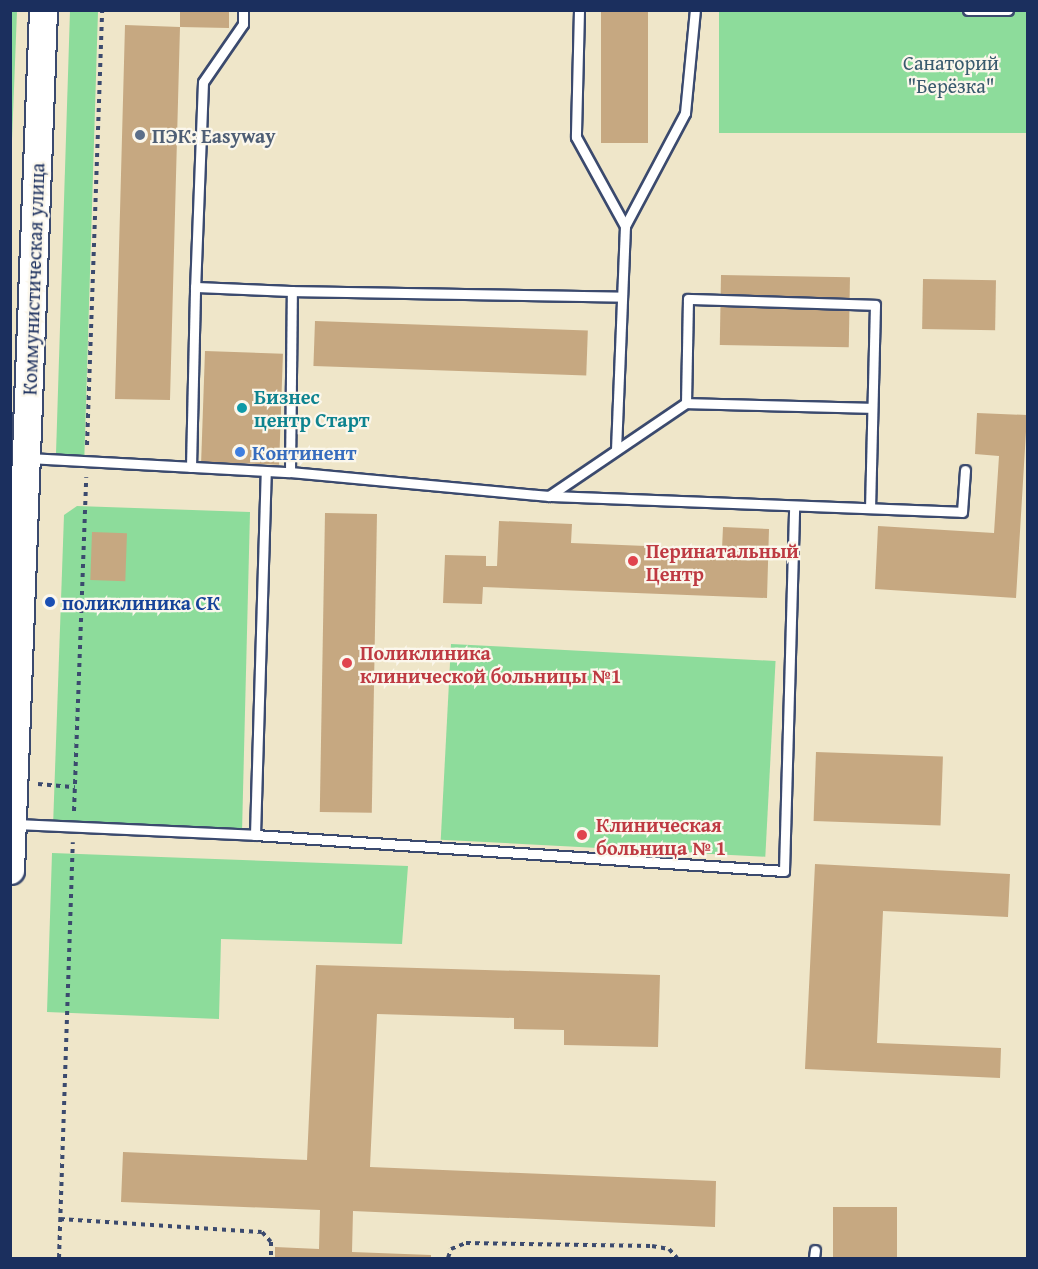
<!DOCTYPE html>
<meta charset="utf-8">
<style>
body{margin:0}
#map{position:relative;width:1038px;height:1269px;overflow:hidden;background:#efe6c9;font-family:"Gentium Book Plus",serif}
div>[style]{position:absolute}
.green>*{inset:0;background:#8ddc9b;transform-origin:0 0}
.building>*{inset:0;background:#c6a881;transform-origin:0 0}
.path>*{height:4px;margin-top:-2px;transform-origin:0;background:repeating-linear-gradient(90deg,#3b4a6e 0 4.5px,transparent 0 9px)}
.roads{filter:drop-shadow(2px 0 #3b4a6e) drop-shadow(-2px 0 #3b4a6e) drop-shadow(0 2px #3b4a6e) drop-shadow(0 -2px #3b4a6e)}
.service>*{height:9px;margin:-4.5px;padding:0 4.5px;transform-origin:4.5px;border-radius:4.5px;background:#fff}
.secondary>*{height:27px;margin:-13.5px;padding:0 13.5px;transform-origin:13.5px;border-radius:13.5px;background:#fff}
.dots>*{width:16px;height:16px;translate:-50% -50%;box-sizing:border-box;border:3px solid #fbf7ec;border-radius:50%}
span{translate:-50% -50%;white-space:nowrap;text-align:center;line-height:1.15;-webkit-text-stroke:4.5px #fbf7ec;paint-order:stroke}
.park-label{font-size:20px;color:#385a6d}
.service-label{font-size:20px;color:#4e5e75;font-weight:700}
.left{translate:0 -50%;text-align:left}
.street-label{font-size:20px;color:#1b2f5e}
.culture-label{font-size:20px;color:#0d838f;font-weight:700}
.shop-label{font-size:20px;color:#366cbe;font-weight:700}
.health-label{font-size:20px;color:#be3a42;font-weight:700}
.transit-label{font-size:20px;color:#164399;font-weight:700}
.frame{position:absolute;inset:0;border:12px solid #1b2f5e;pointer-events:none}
</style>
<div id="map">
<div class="green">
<i style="clip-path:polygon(17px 10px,17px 11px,11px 166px,10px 11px)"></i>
<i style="clip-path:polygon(70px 11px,98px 11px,84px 468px,69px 465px,56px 454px)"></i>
<i style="left:719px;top:11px;width:308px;height:122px"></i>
<i style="clip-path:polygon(77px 506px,250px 512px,242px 832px,53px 827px,64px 515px)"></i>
<i style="left:451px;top:644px;width:325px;height:196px;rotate:3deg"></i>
<i style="clip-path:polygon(52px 853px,408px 866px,402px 944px,221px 939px,219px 1019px,47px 1012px)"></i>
</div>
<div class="building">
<i style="clip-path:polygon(180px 10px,229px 10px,229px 28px,180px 27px,170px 400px,115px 399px,125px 25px,180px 27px)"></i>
<i style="left:601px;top:10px;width:47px;height:133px"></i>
<i style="left:721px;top:275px;width:129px;height:70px;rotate:1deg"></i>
<i style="left:923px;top:279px;width:73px;height:50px;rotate:1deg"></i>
<i style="left:315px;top:321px;width:273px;height:45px;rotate:2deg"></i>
<i style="left:205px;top:351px;width:78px;height:111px;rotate:2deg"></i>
<i style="clip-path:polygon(977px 413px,1027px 415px,1016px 598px,875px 589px,878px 526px,994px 533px,999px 456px,975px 454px)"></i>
<i style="left:325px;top:513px;width:52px;height:299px;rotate:1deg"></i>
<i style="clip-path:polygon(499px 521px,572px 524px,571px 543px,722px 549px,723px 527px,769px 529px,767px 598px,483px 587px,482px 604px,443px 603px,445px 555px,486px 556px,486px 566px,497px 566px)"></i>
<i style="left:92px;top:532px;width:35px;height:48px;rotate:2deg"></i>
<i style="left:816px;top:752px;width:127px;height:69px;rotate:2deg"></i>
<i style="clip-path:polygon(815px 864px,1010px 874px,1008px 917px,883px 911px,877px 1043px,1001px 1048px,1000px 1078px,805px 1069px)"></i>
<i style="clip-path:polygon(316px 965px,660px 975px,658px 1047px,564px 1045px,564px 1030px,514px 1029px,514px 1018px,377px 1014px,370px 1167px,716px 1181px,715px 1227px,353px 1211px,352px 1252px,431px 1255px,431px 1258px,275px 1258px,275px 1247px,319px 1249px,320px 1210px,121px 1202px,123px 1152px,307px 1160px)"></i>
<i style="left:833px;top:1207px;width:64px;height:51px"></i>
</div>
<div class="path">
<i style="left:87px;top:445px;width:435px;rotate:-88deg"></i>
<i style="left:38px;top:784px;width:37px;rotate:5deg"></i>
<i style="left:74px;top:811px;width:334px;rotate:-87.9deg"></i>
<i style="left:60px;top:1219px;width:202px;rotate:3.7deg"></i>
<i style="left:262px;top:1232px;width:13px;rotate:48deg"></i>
<i style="left:271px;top:1242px;width:16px;rotate:90deg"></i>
<i style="left:59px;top:1258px;width:416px;rotate:-88.1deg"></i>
<i style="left:448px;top:1258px;width:9px;rotate:-72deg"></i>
<i style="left:451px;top:1249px;width:16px;rotate:-22deg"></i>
<i style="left:466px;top:1243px;width:186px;rotate:0.9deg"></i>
<i style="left:652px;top:1246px;width:17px;rotate:10deg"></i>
<i style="left:669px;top:1249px;width:12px;rotate:48deg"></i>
</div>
<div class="roads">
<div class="service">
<i style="left:243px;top:10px;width:14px;rotate:90deg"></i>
<i style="left:243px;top:24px;width:70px;rotate:124.6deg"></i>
<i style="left:203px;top:82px;width:205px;rotate:92.2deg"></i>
<i style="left:195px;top:287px;width:97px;rotate:2.4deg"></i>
<i style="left:579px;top:10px;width:127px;rotate:91.4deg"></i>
<i style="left:576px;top:137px;width:102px;rotate:61.2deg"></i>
<i style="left:968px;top:10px;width:40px"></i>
<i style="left:686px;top:403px;width:104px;rotate:-88.9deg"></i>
<i style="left:688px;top:299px;width:187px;rotate:1.8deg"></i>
<i style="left:875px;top:305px;width:203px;rotate:91.4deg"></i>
<i style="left:616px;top:450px;width:224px;rotate:-87.7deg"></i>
<i style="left:625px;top:226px;width:128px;rotate:-62deg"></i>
<i style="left:685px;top:113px;width:103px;rotate:-84.5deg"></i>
<i style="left:28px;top:458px;width:262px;rotate:3.1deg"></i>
<i style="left:290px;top:472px;width:260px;rotate:5.3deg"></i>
<i style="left:549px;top:496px;width:413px;rotate:2.2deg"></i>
<i style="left:962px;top:512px;width:42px;rotate:-85.9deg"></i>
<i style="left:191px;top:467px;width:180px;rotate:-88.7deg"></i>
<i style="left:290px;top:472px;width:181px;rotate:-89.4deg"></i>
<i style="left:292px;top:291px;width:330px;rotate:1deg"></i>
<i style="left:549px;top:496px;width:166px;rotate:-34.2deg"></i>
<i style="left:686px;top:403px;width:186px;rotate:1.5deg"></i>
<i style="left:15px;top:824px;width:240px;rotate:2.6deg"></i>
<i style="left:255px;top:835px;width:363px;rotate:-88.3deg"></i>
<i style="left:255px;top:835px;width:530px;rotate:3.89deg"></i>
<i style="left:784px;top:871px;width:365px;rotate:-88.4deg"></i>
<i style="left:814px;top:1258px;width:8px;rotate:-83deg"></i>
</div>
<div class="secondary">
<i style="left:10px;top:870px;width:861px;rotate:-87.8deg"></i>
</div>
</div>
<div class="dots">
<i style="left:140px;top:135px;background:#5c6f8a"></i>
<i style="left:242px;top:408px;background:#0f9aa8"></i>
<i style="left:240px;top:452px;background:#3f7fe0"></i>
<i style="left:633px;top:561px;background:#e0444e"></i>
<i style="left:50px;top:602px;background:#1a4fb4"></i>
<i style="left:347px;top:663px;background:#e0444e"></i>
<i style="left:582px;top:835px;background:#e0444e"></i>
</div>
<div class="park-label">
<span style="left:951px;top:74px">Санаторий<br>"Берёзка"</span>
</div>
<div class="service-label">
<span class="left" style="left:152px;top:135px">ПЭК: Easyway</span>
</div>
<div class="street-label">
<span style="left:33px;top:279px;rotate:-88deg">Коммунистическая улица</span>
</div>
<div class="culture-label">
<span class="left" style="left:254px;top:408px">Бизнес<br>центр Старт</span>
</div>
<div class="shop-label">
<span class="left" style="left:252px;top:452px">Континент</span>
</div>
<div class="health-label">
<span class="left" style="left:646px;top:562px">Перинатальный<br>Центр</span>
<span class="left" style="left:360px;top:664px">Поликлиника<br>клинической больницы №1</span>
<span class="left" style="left:596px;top:836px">Клиническая<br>больница № 1</span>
</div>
<div class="transit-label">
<span class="left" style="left:62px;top:602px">поликлиника СК</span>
</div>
<div class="frame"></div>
</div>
